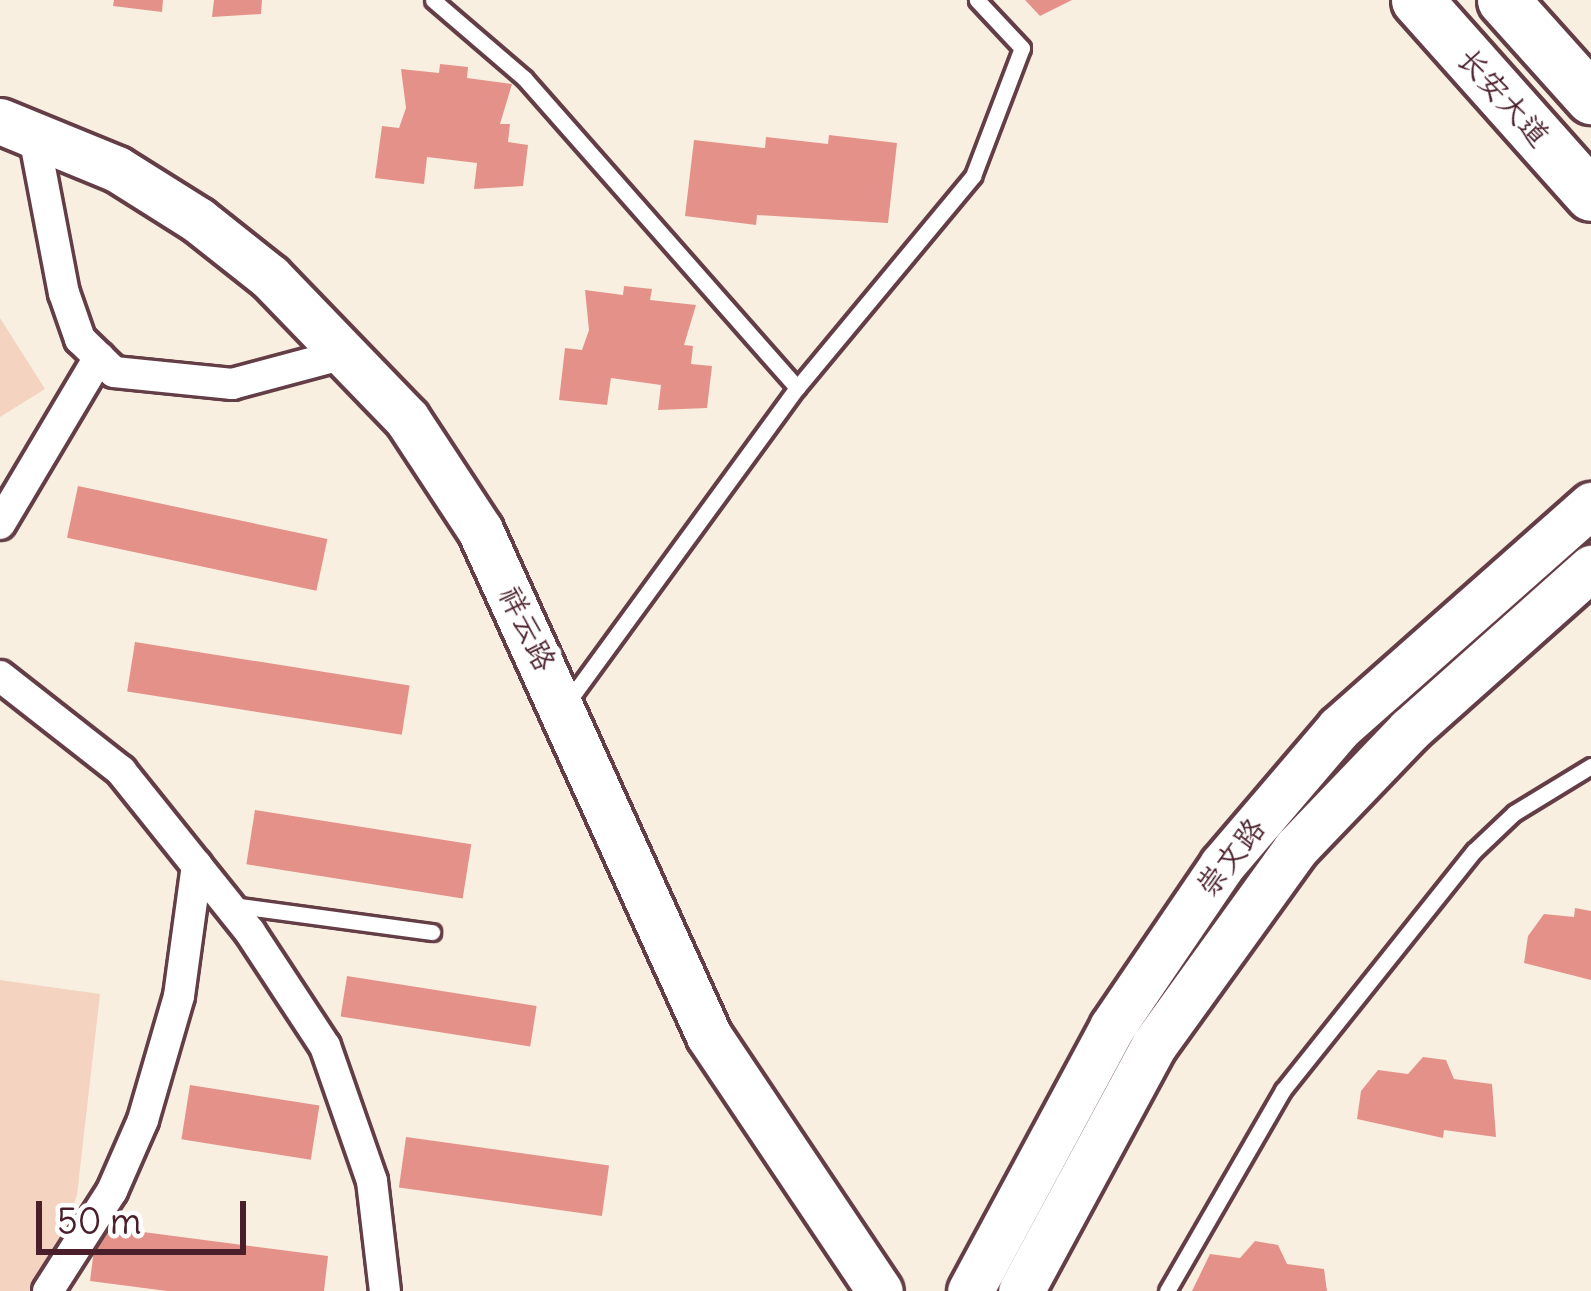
<!DOCTYPE html>
<meta charset="utf-8">
<style>
body{margin:0}
#map{position:relative;width:1591px;height:1291px;overflow:hidden;background:#f9efe1;font-family:Delius,"LXGW WenKai TC",sans-serif}
div>[style]{position:absolute}
.built>*{inset:0;background:#f4d3c0}
.building>*{inset:0;background:#e49289;transform-origin:0 0}
.roads{filter:drop-shadow(3px 0 #643e46) drop-shadow(-3px 0 #643e46) drop-shadow(0 3px #643e46) drop-shadow(0 -3px #643e46)}
.service>*{height:15px;margin:-7.5px;padding:0 7.5px;transform-origin:7.5px;border-radius:7.5px;background:#fff}
.minor>*{height:30px;margin:-15px;padding:0 15px;transform-origin:15px;border-radius:15px;background:#fff}
.secondary>*{height:45px;margin:-22.5px;padding:0 22.5px;transform-origin:22.5px;border-radius:22.5px;background:#fff}
.primary>*{height:51px;margin:-25.5px;padding:0 25.5px;transform-origin:25.5px;border-radius:25.5px;background:#fff}
span{translate:-50% -50%;white-space:nowrap;text-align:center;line-height:1.15;-webkit-text-stroke:12px #fff;paint-order:stroke}
.street-label{font-size:30px;color:#4a1f2b}
.scale{position:absolute;left:36px;top:1201px;width:210px;height:54px;box-sizing:border-box;border:6px solid #4a1f2b;border-top:0;padding-left:15px;font-size:36px;line-height:42px;white-space:nowrap;color:#4a1f2b;-webkit-text-stroke:9px #fff;paint-order:stroke}
</style>
<div id="map">
<div class="built">
<i style="clip-path:polygon(0 318px,45px 389px,0 417px)"></i>
<i style="clip-path:polygon(0 980px,100px 994px,77px 1195px,56px 1253px,29px 1291px,0 1291px)"></i>
</div>
<div class="building">
<i style="clip-path:polygon(114px 0,163px 0,162px 12px,113px 6px)"></i>
<i style="clip-path:polygon(214px 0,262px 0,261px 14px,212px 17px)"></i>
<i style="clip-path:polygon(1025px 0,1072px 0,1040px 16px)"></i>
<i style="clip-path:polygon(440px 64px,468px 67px,467px 78px,512px 84px,500px 124px,510px 124px,508px 142px,528px 145px,523px 186px,474px 189px,477px 163px,427px 157px,424px 184px,375px 178px,382px 126px,399px 128px,406px 108px,401px 69px,439px 73px)"></i>
<i style="clip-path:polygon(829px 135px,897px 143px,888px 223px,757px 215px,756px 225px,685px 216px,694px 140px,765px 148px,766px 137px,828px 144px)"></i>
<i style="clip-path:polygon(624px 286px,652px 289px,650px 300px,696px 305px,684px 345px,693px 346px,691px 364px,712px 366px,707px 408px,658px 410px,661px 385px,611px 378px,607px 405px,559px 400px,565px 348px,582px 350px,589px 330px,585px 290px,623px 295px)"></i>
<i style="left:78px;top:486px;width:255px;height:53px;rotate:12deg"></i>
<i style="left:135px;top:642px;width:278px;height:50px;rotate:9deg"></i>
<i style="left:255px;top:810px;width:219px;height:55px;rotate:9deg"></i>
<i style="clip-path:polygon(1575px 908px,1591px 911px,1591px 980px,1524px 963px,1528px 936px,1544px 914px,1574px 917px)"></i>
<i style="left:347px;top:976px;width:192px;height:41px;rotate:9deg"></i>
<i style="clip-path:polygon(1423px 1057px,1446px 1060px,1454px 1079px,1492px 1084px,1496px 1137px,1444px 1130px,1443px 1138px,1357px 1119px,1361px 1091px,1378px 1070px,1408px 1074px)"></i>
<i style="left:190px;top:1085px;width:131px;height:55px;rotate:9deg"></i>
<i style="left:406px;top:1137px;width:205px;height:51px;rotate:8deg"></i>
<i style="clip-path:polygon(97px 1226px,328px 1256px,324px 1291px,167px 1291px,90px 1281px)"></i>
<i style="clip-path:polygon(1255px 1241px,1278px 1245px,1287px 1264px,1324px 1269px,1327px 1291px,1192px 1291px,1210px 1254px,1240px 1258px)"></i>
</div>
<div class="roads">
<div class="service">
<i style="left:433px;top:0;width:120px;rotate:40.6deg"></i>
<i style="left:524px;top:78px;width:413px;rotate:48.6deg"></i>
<i style="left:567px;top:703px;width:390px;rotate:-53.9deg"></i>
<i style="left:797px;top:388px;width:276px;rotate:-50.3deg"></i>
<i style="left:973px;top:176px;width:137px;rotate:-69.1deg"></i>
<i style="left:1022px;top:48px;width:66px;rotate:-133.2deg"></i>
<i style="left:232px;top:905px;width:202px;rotate:7.7deg"></i>
<i style="left:1167px;top:1291px;width:232px;rotate:-60deg"></i>
<i style="left:1283px;top:1090px;width:306px;rotate:-51.4deg"></i>
<i style="left:1474px;top:851px;width:55px;rotate:-43.5deg"></i>
<i style="left:1514px;top:813px;width:90px;rotate:-31.4deg"></i>
</div>
<div class="minor">
<i style="left:33px;top:131px;width:165px;rotate:79.2deg"></i>
<i style="left:64px;top:293px;width:49px;rotate:70.8deg"></i>
<i style="left:80px;top:339px;width:47px;rotate:44.1deg"></i>
<i style="left:114px;top:372px;width:119px;rotate:5.8deg"></i>
<i style="left:232px;top:384px;width:120px;rotate:-15deg"></i>
<i style="left:0;top:524px;width:194px;rotate:-59.3deg"></i>
<i style="left:0;top:676px;width:154px;rotate:38.1deg"></i>
<i style="left:121px;top:771px;width:206px;rotate:51.3deg"></i>
<i style="left:250px;top:932px;width:136px;rotate:56.7deg"></i>
<i style="left:325px;top:1046px;width:143px;rotate:70.8deg"></i>
<i style="left:372px;top:1181px;width:111px;rotate:83.3deg"></i>
<i style="left:48px;top:1291px;width:119px;rotate:-57.4deg"></i>
<i style="left:112px;top:1191px;width:77px;rotate:-66.4deg"></i>
<i style="left:143px;top:1120px;width:129px;rotate:-73.8deg"></i>
<i style="left:179px;top:996px;width:132px;rotate:-82.2deg"></i>
</div>
<div class="secondary">
<i style="left:0;top:121px;width:126px;rotate:22.3deg"></i>
<i style="left:117px;top:169px;width:96px;rotate:32.2deg"></i>
<i style="left:198px;top:220px;width:92px;rotate:38.4deg"></i>
<i style="left:270px;top:277px;width:197px;rotate:46deg"></i>
<i style="left:407px;top:419px;width:133px;rotate:56.7deg"></i>
<i style="left:480px;top:530px;width:555px;rotate:65.65deg"></i>
<i style="left:709px;top:1036px;width:307px;rotate:56.2deg"></i>
<i style="left:970px;top:1291px;width:300px;rotate:-61.7deg"></i>
<i style="left:1112px;top:1027px;width:196px;rotate:-55.8deg"></i>
<i style="left:1222px;top:865px;width:180px;rotate:-49.5deg"></i>
<i style="left:1339px;top:728px;width:337px;rotate:-41.5deg"></i>
<i style="left:1021px;top:1291px;width:280px;rotate:-61.6deg"></i>
<i style="left:1154px;top:1045px;width:243px;rotate:-54.2deg"></i>
<i style="left:1296px;top:848px;width:163px;rotate:-46.2deg"></i>
<i style="left:1409px;top:730px;width:244px;rotate:-41.7deg"></i>
</div>
<div class="primary">
<i style="left:1417px;top:0;width:261px;rotate:48.3deg"></i>
<i style="left:1503px;top:0;width:132px;rotate:48.1deg"></i>
</div>
</div>
<div class="street-label">
<span style="left:1504px;top:97px;rotate:48deg">长安大道</span>
<span style="left:528px;top:628px;rotate:64deg">祥云路</span>
<span style="left:1230px;top:857px;rotate:-52deg">崇文路</span>
</div>
<div class="scale">50 m</div>
</div>
